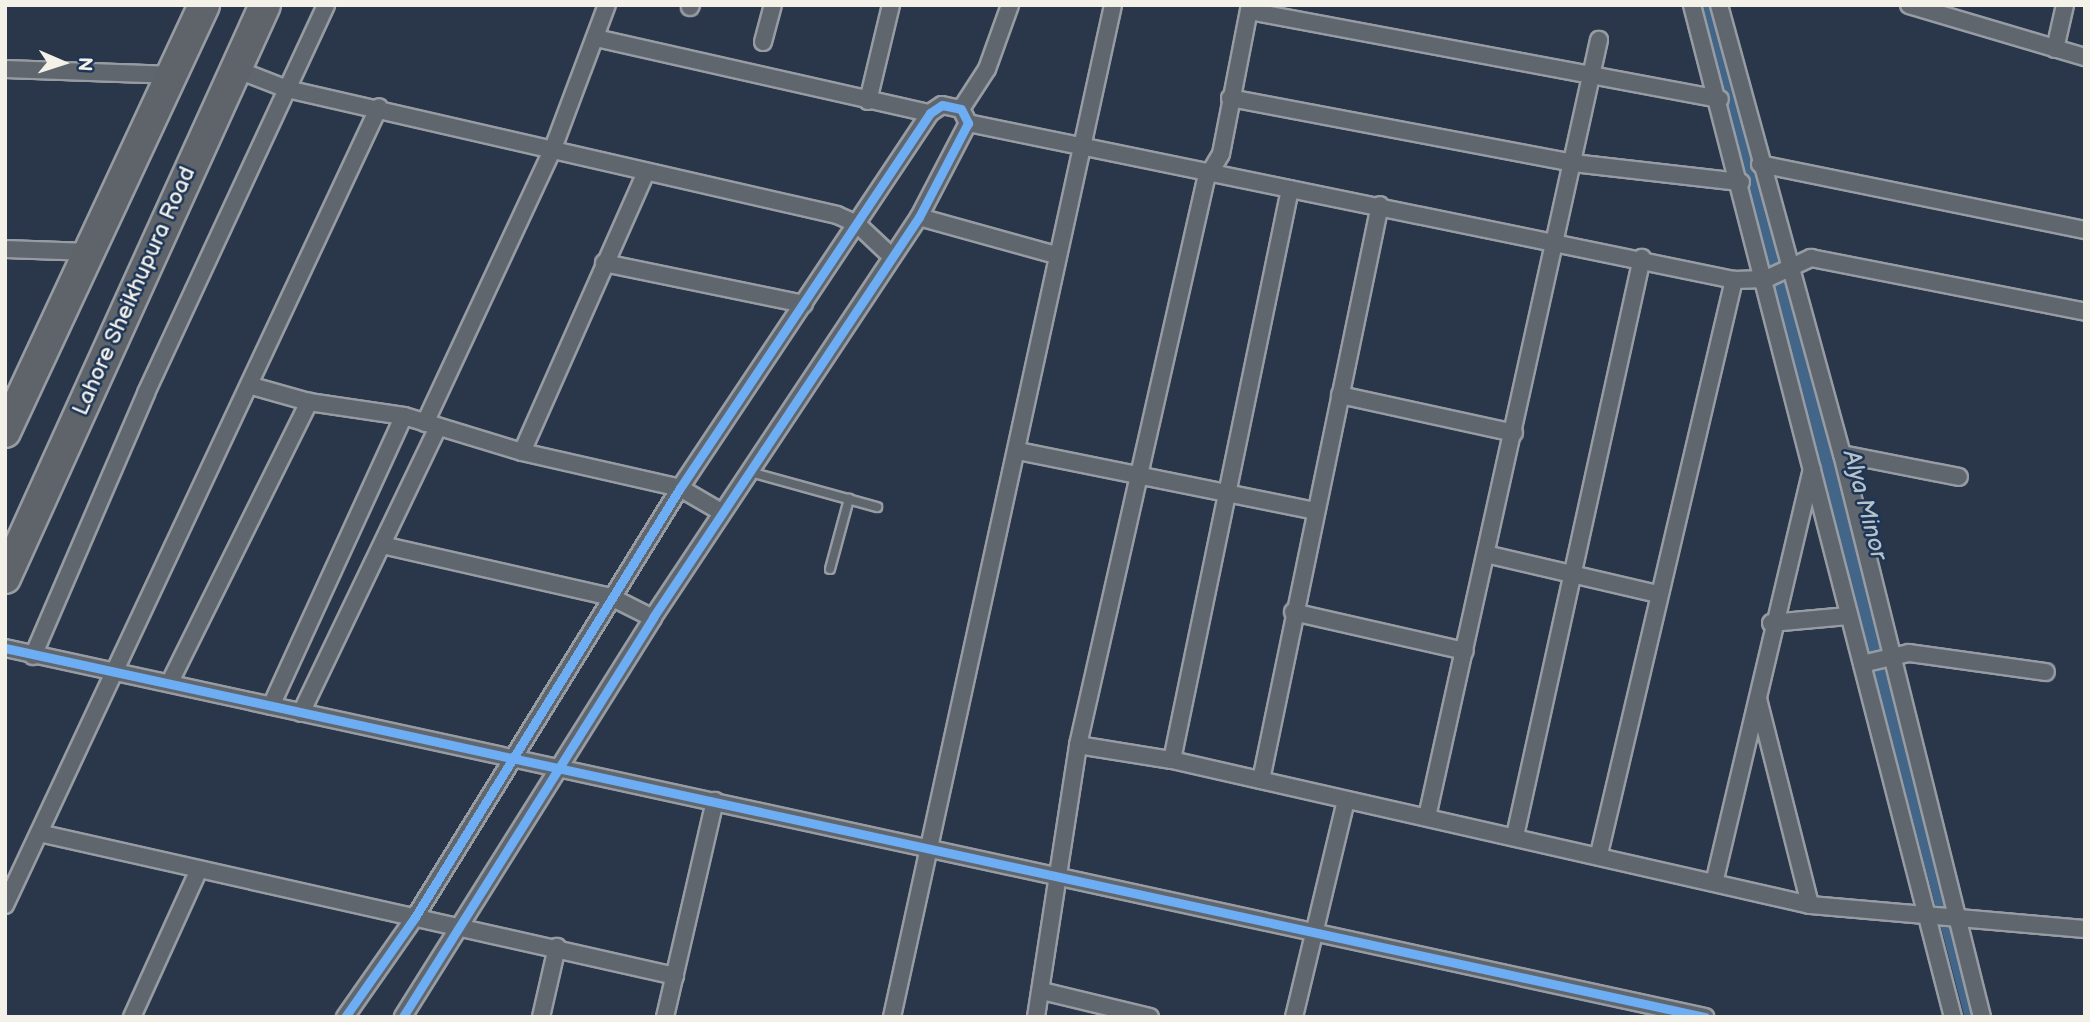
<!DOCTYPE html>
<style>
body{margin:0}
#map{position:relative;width:2090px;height:1022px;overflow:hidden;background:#2a374a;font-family:"Balsamiq Sans",sans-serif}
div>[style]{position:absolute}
.canal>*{height:19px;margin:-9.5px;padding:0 9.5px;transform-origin:9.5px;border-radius:9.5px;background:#436688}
.roads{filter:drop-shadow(2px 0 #979ca3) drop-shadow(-2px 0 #979ca3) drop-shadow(0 2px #979ca3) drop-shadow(0 -2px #979ca3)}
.lane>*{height:8px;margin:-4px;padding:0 4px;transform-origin:4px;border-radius:4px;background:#60666e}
.street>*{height:16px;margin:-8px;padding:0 8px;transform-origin:8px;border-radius:8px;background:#60666e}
.highway>*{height:30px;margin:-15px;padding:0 15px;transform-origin:15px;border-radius:15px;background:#5e6469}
.cycleway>*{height:9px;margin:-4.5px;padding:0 4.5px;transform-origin:4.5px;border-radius:4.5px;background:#6dadf4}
span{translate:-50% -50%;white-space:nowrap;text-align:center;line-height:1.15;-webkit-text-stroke:5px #1d3557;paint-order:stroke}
.street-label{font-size:23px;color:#f4f1e8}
.water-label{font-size:24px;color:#b7c2c8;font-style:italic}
.frame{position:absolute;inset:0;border:7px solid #f4f1e8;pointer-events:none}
.north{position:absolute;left:28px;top:28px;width:70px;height:70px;-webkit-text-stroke:5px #1d3557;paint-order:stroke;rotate:93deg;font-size:19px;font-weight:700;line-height:28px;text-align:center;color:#f4f1e8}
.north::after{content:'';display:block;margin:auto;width:24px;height:32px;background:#f4f1e8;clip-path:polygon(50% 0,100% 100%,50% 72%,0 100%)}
</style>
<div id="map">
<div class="canal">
<i style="left:1708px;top:5px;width:1046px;rotate:75.27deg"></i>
</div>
<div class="roads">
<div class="lane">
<i style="left:750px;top:472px;width:132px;rotate:15.4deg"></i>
<i style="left:830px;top:569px;width:73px;rotate:-74.8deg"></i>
</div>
<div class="street">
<i style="left:1692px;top:5px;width:1045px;rotate:75.54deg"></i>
<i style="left:1719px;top:5px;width:466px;rotate:74.7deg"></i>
<i style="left:1842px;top:454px;width:580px;rotate:76.04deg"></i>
<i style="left:1909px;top:5px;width:184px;rotate:16.5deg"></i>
<i style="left:690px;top:7px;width:2px;rotate:-63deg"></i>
<i style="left:1249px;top:11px;width:479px;rotate:10.6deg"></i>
<i style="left:596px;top:38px;width:342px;rotate:12.7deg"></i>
<i style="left:763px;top:42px;width:38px;rotate:-75deg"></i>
<i style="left:2055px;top:49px;width:45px;rotate:-77.2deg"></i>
<i style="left:233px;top:68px;width:58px;rotate:21.3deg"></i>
<i style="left:287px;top:89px;width:564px;rotate:12.9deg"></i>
<i style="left:837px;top:215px;width:22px;rotate:24deg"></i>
<i style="left:857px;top:224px;width:48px;rotate:43.3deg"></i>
<i style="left:5px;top:69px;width:170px;rotate:2deg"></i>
<i style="left:1230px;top:98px;width:349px;rotate:10.7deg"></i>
<i style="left:1573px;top:163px;width:169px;rotate:6.5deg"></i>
<i style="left:868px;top:101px;width:99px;rotate:-76.5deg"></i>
<i style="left:961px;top:109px;width:48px;rotate:-57deg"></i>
<i style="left:987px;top:69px;width:68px;rotate:-70.2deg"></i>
<i style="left:968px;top:123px;width:782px;rotate:11.58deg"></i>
<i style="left:1734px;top:280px;width:32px;rotate:-2deg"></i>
<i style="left:1766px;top:279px;width:50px;rotate:-25deg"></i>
<i style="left:1811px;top:258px;width:279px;rotate:11.1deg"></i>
<i style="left:1760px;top:164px;width:332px;rotate:11.5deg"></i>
<i style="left:919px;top:217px;width:142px;rotate:15.5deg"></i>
<i style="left:5px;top:249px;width:84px;rotate:2deg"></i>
<i style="left:604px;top:263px;width:204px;rotate:11.6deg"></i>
<i style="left:252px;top:386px;width:59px;rotate:15.7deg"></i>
<i style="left:309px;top:402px;width:96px;rotate:8.4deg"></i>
<i style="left:404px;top:416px;width:123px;rotate:17deg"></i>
<i style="left:522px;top:452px;width:162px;rotate:12.8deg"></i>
<i style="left:680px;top:488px;width:48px;rotate:30.3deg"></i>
<i style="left:1340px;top:395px;width:178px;rotate:12.3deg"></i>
<i style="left:425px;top:423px;width:300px;rotate:-65deg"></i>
<i style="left:552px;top:151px;width:156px;rotate:-69.4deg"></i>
<i style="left:1018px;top:451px;width:303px;rotate:11.4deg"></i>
<i style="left:522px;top:452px;width:303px;rotate:-66.1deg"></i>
<i style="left:1842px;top:454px;width:119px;rotate:11.1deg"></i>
<i style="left:382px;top:545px;width:235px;rotate:12.8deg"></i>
<i style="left:611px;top:597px;width:47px;rotate:26.6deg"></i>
<i style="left:1486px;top:554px;width:177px;rotate:13.1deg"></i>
<i style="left:1293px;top:612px;width:176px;rotate:12.8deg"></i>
<i style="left:1771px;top:623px;width:77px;rotate:-5.2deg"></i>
<i style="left:5px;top:648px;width:1740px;rotate:12.25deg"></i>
<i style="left:33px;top:656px;width:286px;rotate:-66.7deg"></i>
<i style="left:146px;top:393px;width:428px;rotate:-65.1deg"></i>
<i style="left:1862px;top:664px;width:48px;rotate:-13.2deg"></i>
<i style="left:1909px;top:653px;width:138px;rotate:7.9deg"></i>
<i style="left:170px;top:682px;width:313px;rotate:-63.6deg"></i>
<i style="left:1758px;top:699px;width:212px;rotate:75.8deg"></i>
<i style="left:271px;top:706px;width:319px;rotate:-65.4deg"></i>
<i style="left:301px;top:713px;width:317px;rotate:-64.4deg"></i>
<i style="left:1078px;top:745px;width:95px;rotate:9.1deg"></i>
<i style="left:1172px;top:760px;width:654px;rotate:12.8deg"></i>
<i style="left:1810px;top:905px;width:276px;rotate:5deg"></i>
<i style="left:1172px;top:760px;width:583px;rotate:-78.32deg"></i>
<i style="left:1261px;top:780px;width:587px;rotate:-78.31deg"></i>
<i style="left:1427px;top:817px;width:796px;rotate:-77.52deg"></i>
<i style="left:39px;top:833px;width:652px;rotate:12.67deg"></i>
<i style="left:1515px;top:836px;width:592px;rotate:-77.61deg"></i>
<i style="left:1599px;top:854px;width:590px;rotate:-76.77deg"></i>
<i style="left:1715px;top:879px;width:421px;rotate:-76.7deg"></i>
<i style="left:5px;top:905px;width:881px;rotate:-64.89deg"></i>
<i style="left:1042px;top:991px;width:111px;rotate:13.5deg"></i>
<i style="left:132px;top:1017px;width:162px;rotate:-65.6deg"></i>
<i style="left:345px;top:1017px;width:122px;rotate:-55deg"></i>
<i style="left:415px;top:917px;width:504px;rotate:-58.3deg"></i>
<i style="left:680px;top:488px;width:451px;rotate:-56.3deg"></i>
<i style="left:930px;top:113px;width:14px;rotate:-34deg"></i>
<i style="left:942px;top:105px;width:19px;rotate:12deg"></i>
<i style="left:961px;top:109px;width:16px;rotate:63deg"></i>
<i style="left:968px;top:123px;width:106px;rotate:117.5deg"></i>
<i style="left:919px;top:217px;width:481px;rotate:123.6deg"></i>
<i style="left:653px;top:618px;width:471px;rotate:122.1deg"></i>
<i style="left:541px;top:1017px;width:72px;rotate:-77.1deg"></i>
<i style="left:665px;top:1017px;width:222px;rotate:-77deg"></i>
<i style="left:892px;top:1017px;width:1036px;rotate:-77.68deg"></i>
<i style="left:1036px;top:1017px;width:275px;rotate:-81.2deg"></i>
<i style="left:1078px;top:745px;width:580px;rotate:-77.26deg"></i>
<i style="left:1206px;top:179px;width:29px;rotate:-59deg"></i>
<i style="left:1221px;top:154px;width:152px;rotate:-79deg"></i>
<i style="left:1294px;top:1017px;width:222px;rotate:-76.5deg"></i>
</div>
<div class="highway">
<i style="left:5px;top:432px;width:471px;rotate:-65deg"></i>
<i style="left:5px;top:578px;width:629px;rotate:-65.59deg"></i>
</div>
</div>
<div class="cycleway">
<i style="left:5px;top:648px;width:1740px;rotate:12.25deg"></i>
<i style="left:345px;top:1017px;width:122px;rotate:-55deg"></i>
<i style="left:415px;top:917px;width:504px;rotate:-58.3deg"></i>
<i style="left:680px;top:488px;width:451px;rotate:-56.3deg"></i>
<i style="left:930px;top:113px;width:14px;rotate:-34deg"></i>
<i style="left:942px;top:105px;width:19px;rotate:12deg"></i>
<i style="left:961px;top:109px;width:16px;rotate:63deg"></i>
<i style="left:968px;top:123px;width:106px;rotate:117.5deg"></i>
<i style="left:919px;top:217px;width:481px;rotate:123.6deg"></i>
<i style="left:653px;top:618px;width:471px;rotate:122.1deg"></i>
</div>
<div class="street-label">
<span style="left:134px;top:291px;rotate:-66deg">Lahore Sheikhupura Road</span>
</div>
<div class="water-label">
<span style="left:1865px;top:505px;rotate:75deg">Alya Minor</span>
</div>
<div class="frame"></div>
<div class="north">N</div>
</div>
